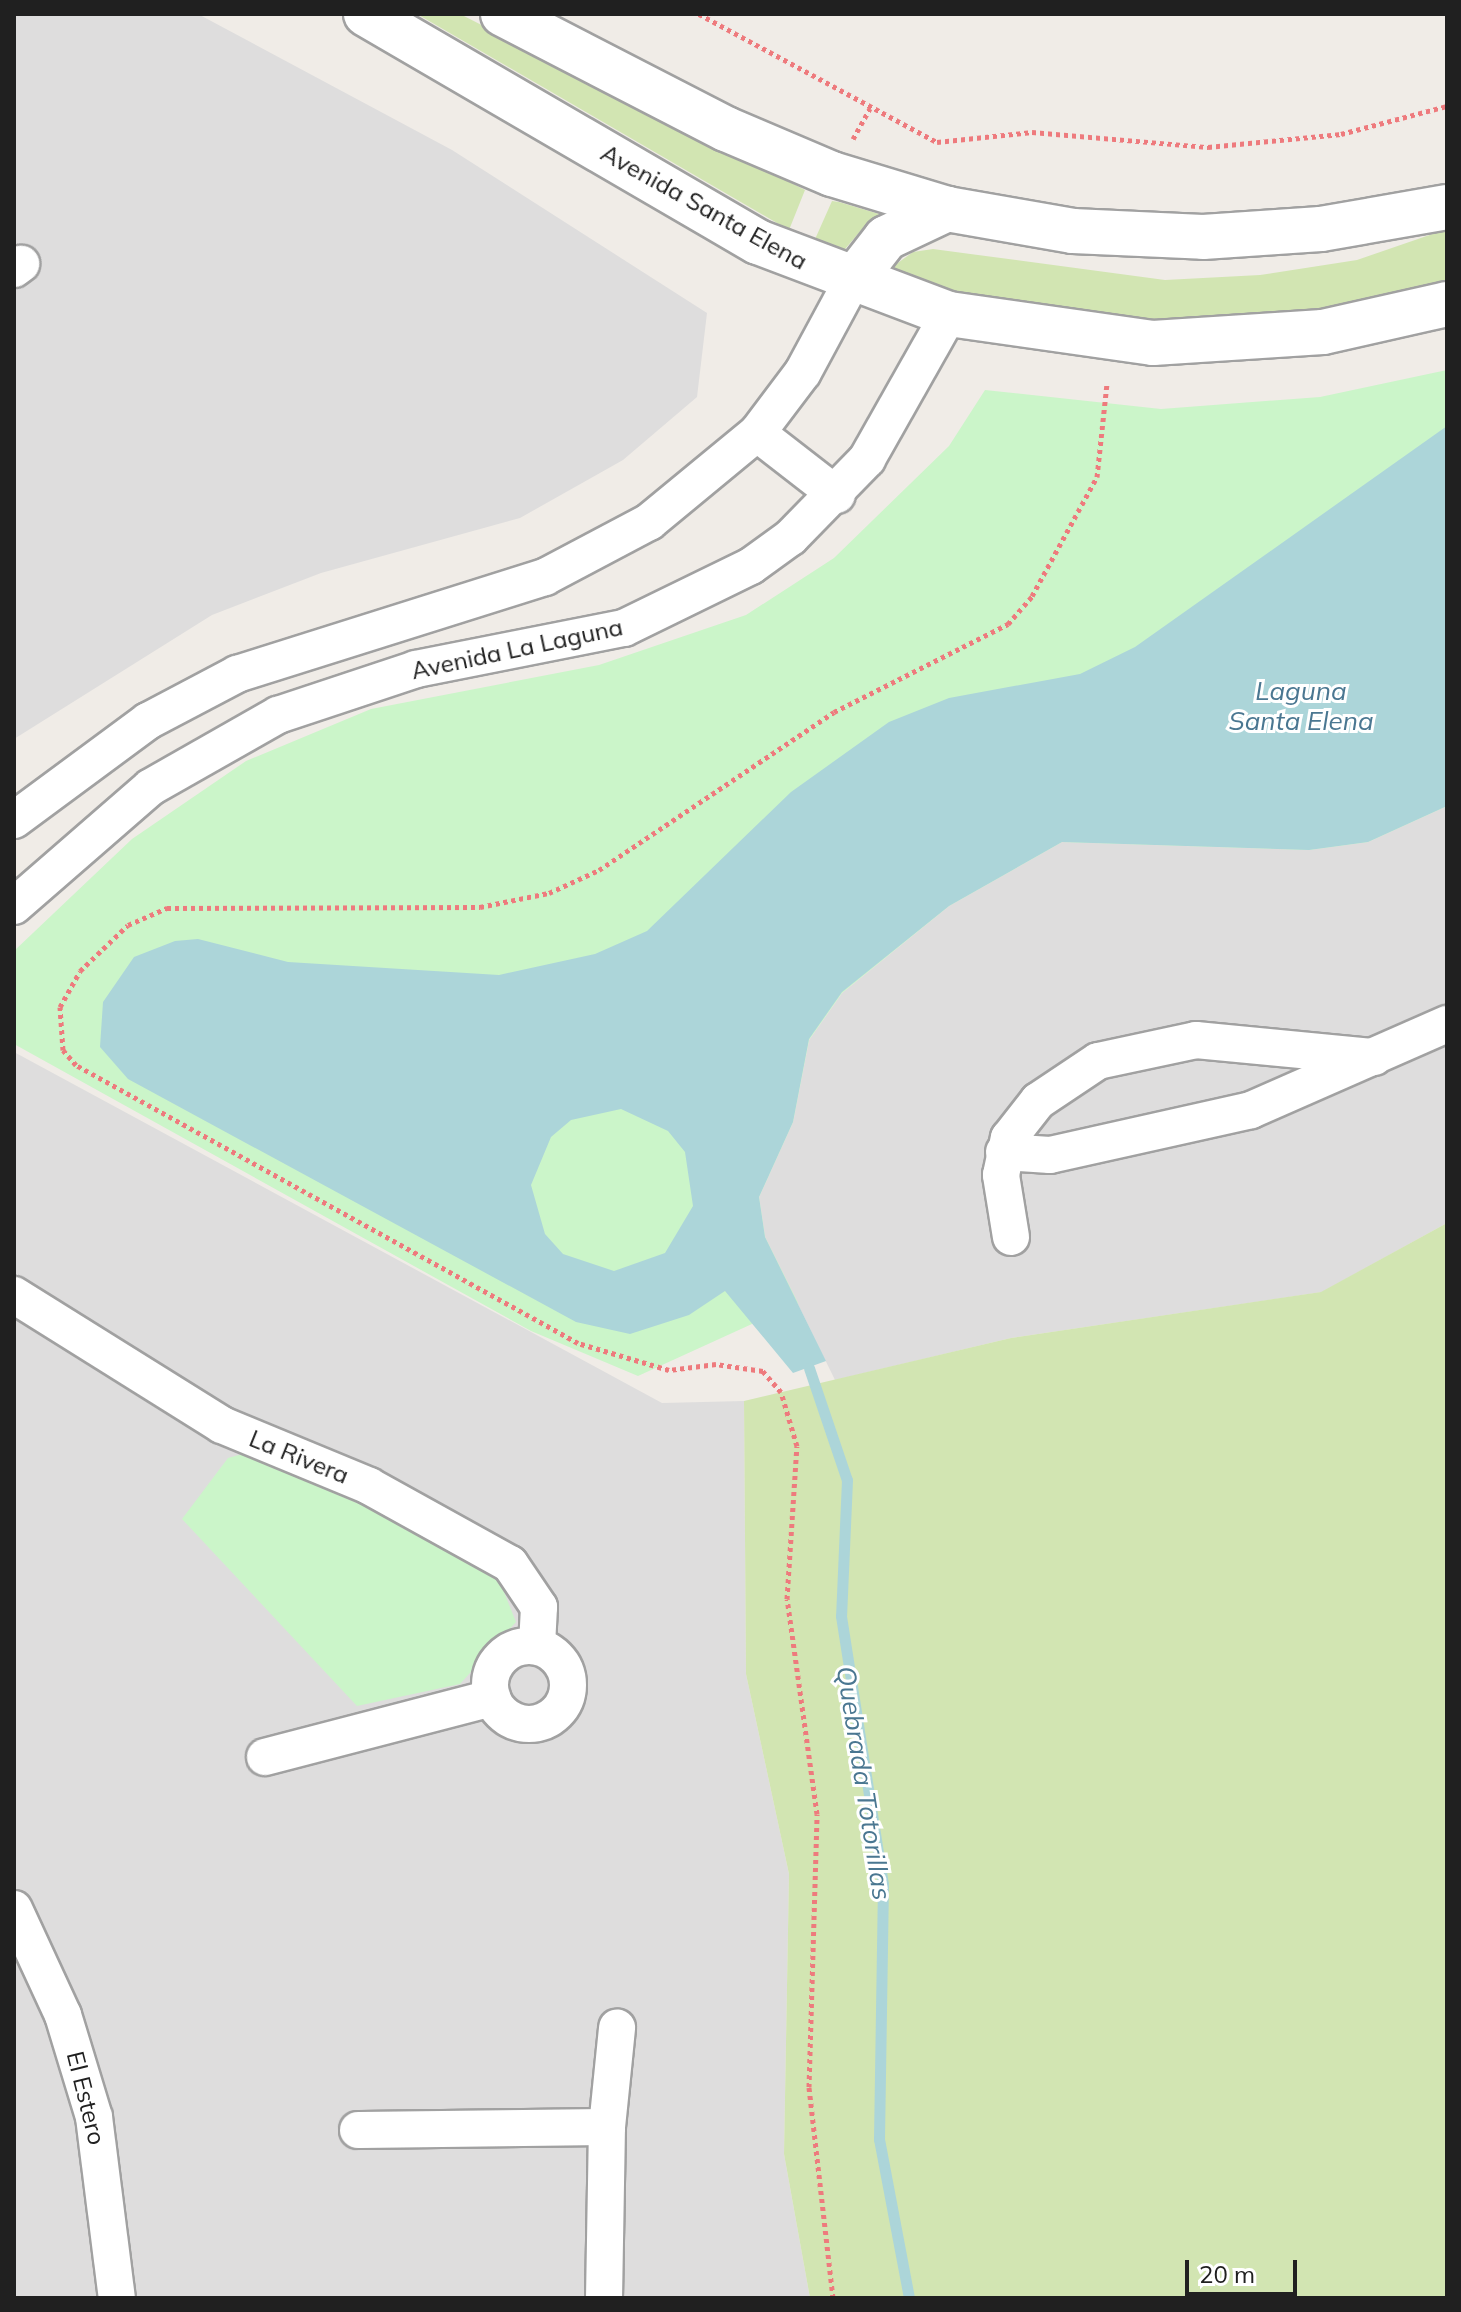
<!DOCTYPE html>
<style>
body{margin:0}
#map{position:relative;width:1461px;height:2312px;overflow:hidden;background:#f0ece7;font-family:Mulish,sans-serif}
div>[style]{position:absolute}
.residential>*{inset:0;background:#dedddd}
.grass>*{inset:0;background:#d2e5b2}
.park>*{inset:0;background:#cbf5c9}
.water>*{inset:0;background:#acd5d9}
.stream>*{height:11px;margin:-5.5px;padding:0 5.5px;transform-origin:5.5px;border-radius:5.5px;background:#acd5d9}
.path>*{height:5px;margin-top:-2.5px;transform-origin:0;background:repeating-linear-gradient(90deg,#ee7a7d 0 4px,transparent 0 8px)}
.roads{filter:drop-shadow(2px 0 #a1a1a1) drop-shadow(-2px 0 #a1a1a1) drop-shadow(0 2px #a1a1a1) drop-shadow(0 -2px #a1a1a1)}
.minor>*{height:36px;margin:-18px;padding:0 18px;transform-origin:18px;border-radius:18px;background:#fff}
.minor>.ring{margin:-18px;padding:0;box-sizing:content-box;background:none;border:36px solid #fff;border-radius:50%}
.tertiary>*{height:44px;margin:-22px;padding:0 22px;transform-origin:22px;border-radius:22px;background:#fff}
span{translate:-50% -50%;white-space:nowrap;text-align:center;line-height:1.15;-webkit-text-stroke:6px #fff;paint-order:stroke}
.street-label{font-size:24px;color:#202020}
.water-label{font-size:26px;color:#4a7791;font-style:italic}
.frame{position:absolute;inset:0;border:16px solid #202020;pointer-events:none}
.scale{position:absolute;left:1185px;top:2260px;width:112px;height:36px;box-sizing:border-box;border:4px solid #202020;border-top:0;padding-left:10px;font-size:24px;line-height:28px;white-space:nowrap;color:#202020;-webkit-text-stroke:6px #fff;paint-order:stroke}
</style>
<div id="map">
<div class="residential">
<i style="clip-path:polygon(14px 14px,198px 14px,452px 150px,707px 313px,697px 397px,623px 460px,520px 518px,321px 573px,212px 615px,14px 739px)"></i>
<i style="clip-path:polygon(1447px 806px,1447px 1223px,1322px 1292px,1011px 1338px,835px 1380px,765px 1237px,759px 1197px,793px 1122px,809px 1040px,842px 993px,949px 906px,1062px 842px,1309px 850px,1368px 842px)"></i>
<i style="clip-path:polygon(14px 1052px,662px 1403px,744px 1401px,746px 1674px,789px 1874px,784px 2154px,810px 2298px,14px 2298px)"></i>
</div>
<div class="grass">
<i style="clip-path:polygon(417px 14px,460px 14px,805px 190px,789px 230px)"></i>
<i style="clip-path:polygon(832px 201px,839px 202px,886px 216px,862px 229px,840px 255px,812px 246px)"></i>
<i style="clip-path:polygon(1447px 229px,1447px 280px,1317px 313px,1135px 322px,922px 286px,888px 270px,913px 252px,933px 249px,1165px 280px,1260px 275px,1357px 260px)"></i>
<i style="clip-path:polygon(1447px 1223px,1447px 2298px,810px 2298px,784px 2154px,789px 1874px,746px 1674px,744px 1401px,1011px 1338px,1321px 1292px)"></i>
</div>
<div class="park">
<i style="clip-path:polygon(1447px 370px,1447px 806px,1368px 842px,1309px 850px,1062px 842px,949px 906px,842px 993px,809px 1040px,793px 1122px,759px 1197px,765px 1237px,798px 1303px,638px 1376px,531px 1331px,14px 1044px,14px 951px,132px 839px,246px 761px,371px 709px,599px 665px,746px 615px,834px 558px,949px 446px,985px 390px,1161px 409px,1320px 397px)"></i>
<i style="clip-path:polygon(246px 1453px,472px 1555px,496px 1572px,516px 1622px,460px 1684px,357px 1706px,182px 1519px,228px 1458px)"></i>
</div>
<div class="water">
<i style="clip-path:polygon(evenodd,1447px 426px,1447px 806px,1368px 842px,1309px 850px,1062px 842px,949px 906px,842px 992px,809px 1039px,793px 1122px,759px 1197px,765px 1237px,826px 1361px,793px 1373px,725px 1291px,689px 1315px,630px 1334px,576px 1322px,128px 1079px,100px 1047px,103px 1002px,134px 957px,175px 941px,198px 939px,288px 962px,499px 975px,595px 954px,647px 931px,791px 792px,889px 722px,949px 698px,1080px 674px,1135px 647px,1447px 426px,621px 1109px,668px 1131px,685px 1152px,693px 1206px,665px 1253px,614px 1271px,563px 1254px,545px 1234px,531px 1185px,551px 1137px,571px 1120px,621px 1109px)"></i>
</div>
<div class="stream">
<i style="left:809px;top:1368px;width:118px;rotate:71.3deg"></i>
<i style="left:847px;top:1480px;width:136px;rotate:92.5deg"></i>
<i style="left:841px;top:1616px;width:271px;rotate:81.1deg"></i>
<i style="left:883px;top:1884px;width:255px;rotate:90.9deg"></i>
<i style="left:879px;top:2139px;width:162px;rotate:79.3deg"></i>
</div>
<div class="path">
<i style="left:699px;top:14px;width:270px;rotate:28.3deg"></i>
<i style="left:937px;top:142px;width:96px;rotate:-6deg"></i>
<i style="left:1032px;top:132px;width:177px;rotate:4.9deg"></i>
<i style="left:1208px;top:147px;width:134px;rotate:-5.6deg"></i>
<i style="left:1341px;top:134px;width:110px;rotate:-14.8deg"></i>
<i style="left:853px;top:139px;width:35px;rotate:-61deg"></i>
<i style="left:833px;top:2298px;width:212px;rotate:-96.5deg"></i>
<i style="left:809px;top:2087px;width:273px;rotate:-88.3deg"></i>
<i style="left:817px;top:1814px;width:217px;rotate:-97.9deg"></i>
<i style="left:787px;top:1599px;width:153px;rotate:-86.3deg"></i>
<i style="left:797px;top:1446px;width:56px;rotate:-106.5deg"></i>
<i style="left:781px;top:1392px;width:28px;rotate:-131deg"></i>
<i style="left:763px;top:1371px;width:48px;rotate:-171.5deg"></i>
<i style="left:716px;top:1364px;width:47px;rotate:172.7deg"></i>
<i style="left:669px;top:1370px;width:95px;rotate:-163.5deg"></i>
<i style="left:578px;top:1343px;width:574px;rotate:-151.02deg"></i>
<i style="left:76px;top:1065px;width:20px;rotate:-131deg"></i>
<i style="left:63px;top:1050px;width:43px;rotate:-94deg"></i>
<i style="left:60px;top:1007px;width:41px;rotate:-60.9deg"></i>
<i style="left:80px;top:971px;width:66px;rotate:-43.8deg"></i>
<i style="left:128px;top:925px;width:43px;rotate:-23.6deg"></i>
<i style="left:167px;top:908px;width:313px;rotate:-0.2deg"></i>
<i style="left:480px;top:907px;width:70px;rotate:-11.5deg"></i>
<i style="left:549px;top:893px;width:55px;rotate:-24.7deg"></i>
<i style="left:599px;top:870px;width:283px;rotate:-33.9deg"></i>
<i style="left:834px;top:712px;width:195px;rotate:-26.8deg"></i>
<i style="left:1008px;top:624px;width:37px;rotate:-49deg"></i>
<i style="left:1032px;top:596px;width:136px;rotate:-61.4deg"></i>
<i style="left:1097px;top:477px;width:95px;rotate:-83.9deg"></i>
</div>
<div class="roads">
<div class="minor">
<i style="left:14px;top:269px;width:9px;rotate:-36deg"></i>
<i style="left:757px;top:433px;width:101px;rotate:37.8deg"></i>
<i style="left:14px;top:820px;width:167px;rotate:-36.5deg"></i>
<i style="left:148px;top:721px;width:101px;rotate:-27.8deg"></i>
<i style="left:237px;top:674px;width:323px;rotate:-17.5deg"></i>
<i style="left:545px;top:577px;width:118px;rotate:-27.9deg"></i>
<i style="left:649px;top:522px;width:140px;rotate:-39.5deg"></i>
<i style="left:757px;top:433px;width:76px;rotate:-53deg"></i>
<i style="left:803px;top:372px;width:101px;rotate:-61.7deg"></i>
<i style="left:14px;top:906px;width:181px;rotate:-41deg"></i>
<i style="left:151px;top:787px;width:146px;rotate:-29.6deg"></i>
<i style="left:278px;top:715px;width:145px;rotate:-18.4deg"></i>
<i style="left:416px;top:669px;width:212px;rotate:-11.2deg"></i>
<i style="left:624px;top:628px;width:141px;rotate:-26deg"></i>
<i style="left:751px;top:566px;width:49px;rotate:-35.9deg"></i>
<i style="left:791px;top:537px;width:109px;rotate:-45.7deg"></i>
<i style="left:867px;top:459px;width:167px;rotate:-60.5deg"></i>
<i style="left:1004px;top:1152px;width:46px;rotate:3.7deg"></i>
<i style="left:1050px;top:1155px;width:206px;rotate:-12.6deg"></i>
<i style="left:1251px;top:1110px;width:214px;rotate:-23.7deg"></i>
<i style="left:1011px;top:1237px;width:63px;rotate:-99.2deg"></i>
<i style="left:1001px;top:1175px;width:38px;rotate:-78deg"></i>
<i style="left:1009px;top:1138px;width:47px;rotate:-51.9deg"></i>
<i style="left:1038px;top:1101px;width:72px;rotate:-33.7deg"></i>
<i style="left:1098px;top:1061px;width:100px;rotate:-12.1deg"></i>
<i style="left:1196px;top:1040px;width:179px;rotate:5.5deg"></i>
<i style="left:14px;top:1295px;width:245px;rotate:32deg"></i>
<i style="left:222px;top:1425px;width:159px;rotate:22.5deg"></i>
<i style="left:369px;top:1486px;width:161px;rotate:29deg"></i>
<i style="left:510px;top:1564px;width:52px;rotate:56deg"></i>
<i style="left:539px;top:1607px;width:39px;rotate:93deg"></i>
<i class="ring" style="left:490px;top:1646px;width:42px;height:42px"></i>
<i style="left:265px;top:1757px;width:235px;rotate:-14.6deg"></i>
<i style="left:14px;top:1909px;width:117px;rotate:65.2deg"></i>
<i style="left:63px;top:2015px;width:107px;rotate:73.1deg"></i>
<i style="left:94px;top:2117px;width:182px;rotate:82.8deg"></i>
<i style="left:358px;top:2130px;width:249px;rotate:-0.7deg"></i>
<i style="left:604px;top:2298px;width:171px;rotate:-89deg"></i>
<i style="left:607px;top:2127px;width:100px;rotate:-84.2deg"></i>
</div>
<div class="tertiary">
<i style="left:366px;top:14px;width:453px;rotate:30.2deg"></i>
<i style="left:758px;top:242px;width:204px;rotate:20.7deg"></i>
<i style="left:949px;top:314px;width:206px;rotate:8.1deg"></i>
<i style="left:1153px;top:343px;width:170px;rotate:-3.7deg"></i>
<i style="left:1323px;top:332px;width:127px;rotate:-12.7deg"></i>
<i style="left:503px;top:14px;width:251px;rotate:27.3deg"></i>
<i style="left:726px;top:129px;width:115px;rotate:23deg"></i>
<i style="left:832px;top:174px;width:120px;rotate:16.9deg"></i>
<i style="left:947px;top:209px;width:128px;rotate:9.9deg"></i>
<i style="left:1073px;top:231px;width:130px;rotate:2.6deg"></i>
<i style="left:1203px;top:237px;width:118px;rotate:-3.9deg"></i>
<i style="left:1321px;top:229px;width:128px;rotate:-9.9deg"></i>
<i style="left:851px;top:283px;width:57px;rotate:-52.1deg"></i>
<i style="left:886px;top:238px;width:68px;rotate:-25.4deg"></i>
</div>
</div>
<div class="street-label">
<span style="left:704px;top:207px;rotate:29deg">Avenida Santa Elena</span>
<span style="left:517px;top:649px;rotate:-12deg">Avenida La Laguna</span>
<span style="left:299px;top:1457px;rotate:22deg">La Rivera</span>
<span style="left:86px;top:2098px;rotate:76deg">El Estero</span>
</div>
<div class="water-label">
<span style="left:1301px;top:706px">Laguna<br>Santa Elena</span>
<span style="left:864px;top:1783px;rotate:81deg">Quebrada Totorillas</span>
</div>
<div class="frame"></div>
<div class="scale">20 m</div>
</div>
